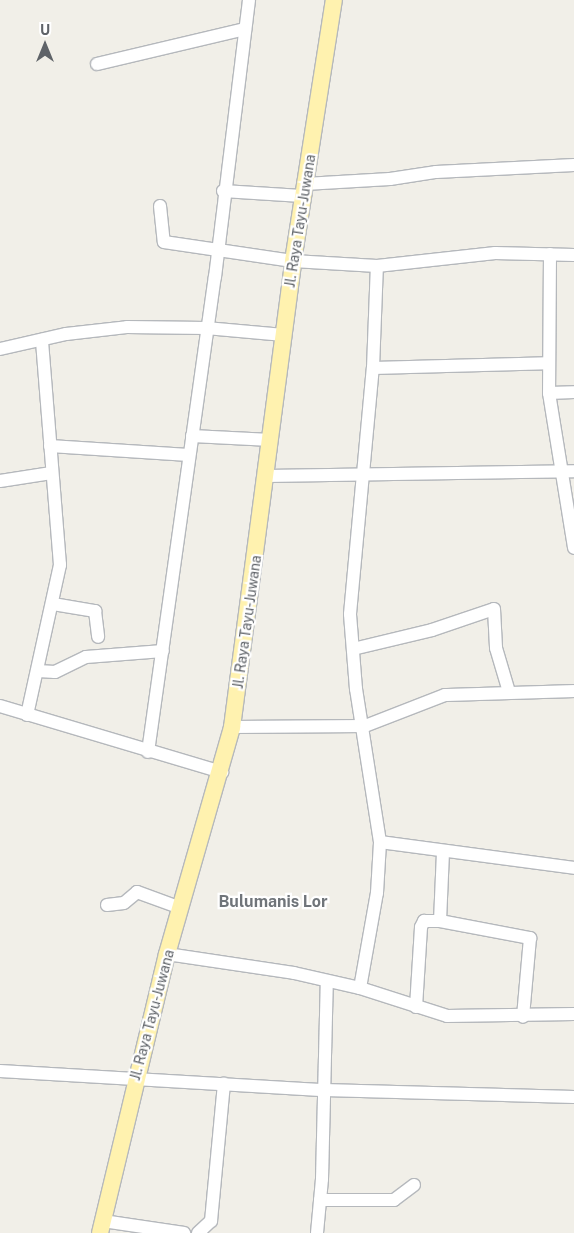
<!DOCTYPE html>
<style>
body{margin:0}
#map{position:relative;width:574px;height:1233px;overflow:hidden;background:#f1efe8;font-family:"Public Sans",sans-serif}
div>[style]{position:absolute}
.roads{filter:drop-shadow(1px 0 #b5b8bc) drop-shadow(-1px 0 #b5b8bc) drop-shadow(0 1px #b5b8bc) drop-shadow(0 -1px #b5b8bc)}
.minor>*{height:12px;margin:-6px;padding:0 6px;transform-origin:6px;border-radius:6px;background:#fff}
.major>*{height:16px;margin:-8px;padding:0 8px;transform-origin:8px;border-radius:8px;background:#fff2af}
span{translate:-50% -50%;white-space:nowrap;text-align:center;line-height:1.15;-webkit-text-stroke:4.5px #fff;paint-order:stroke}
.street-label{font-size:14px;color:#5f6368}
.quarter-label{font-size:16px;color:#70757a;font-weight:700}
.north{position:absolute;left:20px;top:20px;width:50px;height:50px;-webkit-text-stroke:4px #fff;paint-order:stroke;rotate:0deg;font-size:14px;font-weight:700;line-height:20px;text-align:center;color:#5f6368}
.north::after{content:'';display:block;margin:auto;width:18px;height:22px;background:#5f6368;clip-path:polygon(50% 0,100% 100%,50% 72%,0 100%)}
</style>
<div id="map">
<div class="roads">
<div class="minor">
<i style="left:97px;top:64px;width:152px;rotate:-13.3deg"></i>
<i style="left:305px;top:184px;width:85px;rotate:-3.4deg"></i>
<i style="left:390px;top:179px;width:47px;rotate:-8.7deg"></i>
<i style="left:436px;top:172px;width:138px;rotate:-2.9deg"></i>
<i style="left:223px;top:191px;width:79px;rotate:3.6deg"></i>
<i style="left:160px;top:206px;width:36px;rotate:84deg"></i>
<i style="left:164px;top:242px;width:130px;rotate:8.4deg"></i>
<i style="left:293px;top:261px;width:84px;rotate:3.4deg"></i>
<i style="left:377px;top:266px;width:119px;rotate:-6.3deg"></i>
<i style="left:495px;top:253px;width:79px;rotate:1.5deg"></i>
<i style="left:550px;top:254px;width:139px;rotate:90.4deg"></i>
<i style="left:549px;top:393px;width:157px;rotate:80.8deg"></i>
<i style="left:0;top:349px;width:68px;rotate:-12.8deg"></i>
<i style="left:66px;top:334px;width:61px;rotate:-6.5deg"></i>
<i style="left:127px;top:327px;width:79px;rotate:0.7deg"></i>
<i style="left:206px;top:328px;width:78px;rotate:5.1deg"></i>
<i style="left:373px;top:368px;width:174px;rotate:-1.6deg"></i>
<i style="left:549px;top:393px;width:25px;rotate:-2deg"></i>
<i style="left:192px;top:436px;width:79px;rotate:2.9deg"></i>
<i style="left:50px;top:446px;width:139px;rotate:3.7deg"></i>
<i style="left:266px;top:476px;width:308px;rotate:-0.9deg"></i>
<i style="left:0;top:481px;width:52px;rotate:-8.9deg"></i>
<i style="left:53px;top:604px;width:43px;rotate:9.5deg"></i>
<i style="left:95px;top:611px;width:26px;rotate:83deg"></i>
<i style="left:353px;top:649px;width:81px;rotate:-13.5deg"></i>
<i style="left:432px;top:630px;width:65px;rotate:-18.7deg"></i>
<i style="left:494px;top:609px;width:39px;rotate:87deg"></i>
<i style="left:496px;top:648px;width:46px;rotate:73.5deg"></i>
<i style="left:38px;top:671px;width:17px;rotate:3deg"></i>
<i style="left:55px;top:672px;width:34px;rotate:-26deg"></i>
<i style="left:86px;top:657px;width:77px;rotate:-4.5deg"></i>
<i style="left:0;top:706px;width:232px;rotate:16.6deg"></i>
<i style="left:27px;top:715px;width:154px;rotate:-77.6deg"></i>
<i style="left:60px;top:565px;width:226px;rotate:-94.6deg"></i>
<i style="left:232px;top:727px;width:133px;rotate:-0.4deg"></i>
<i style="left:365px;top:726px;width:86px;rotate:-21.2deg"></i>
<i style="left:445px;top:695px;width:129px;rotate:-1.8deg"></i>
<i style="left:148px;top:752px;width:480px;rotate:-82deg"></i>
<i style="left:215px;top:277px;width:279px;rotate:-83deg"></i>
<i style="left:380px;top:842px;width:196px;rotate:7.6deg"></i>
<i style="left:107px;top:905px;width:17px;rotate:-7deg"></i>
<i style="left:124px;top:903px;width:17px;rotate:-40deg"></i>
<i style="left:137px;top:892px;width:47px;rotate:20deg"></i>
<i style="left:440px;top:921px;width:69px;rotate:-87.5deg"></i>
<i style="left:167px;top:954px;width:128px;rotate:8.5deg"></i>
<i style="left:294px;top:973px;width:68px;rotate:12.8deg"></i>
<i style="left:360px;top:988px;width:91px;rotate:17.8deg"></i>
<i style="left:447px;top:1016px;width:127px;rotate:-0.9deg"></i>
<i style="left:360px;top:988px;width:97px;rotate:-79.9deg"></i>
<i style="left:377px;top:893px;width:51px;rotate:-86.6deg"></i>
<i style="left:380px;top:842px;width:155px;rotate:-98.9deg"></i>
<i style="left:356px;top:689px;width:75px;rotate:-94.6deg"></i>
<i style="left:350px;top:614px;width:247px;rotate:-84.7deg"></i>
<i style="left:373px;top:368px;width:102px;rotate:-87.8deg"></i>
<i style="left:416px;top:1007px;width:80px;rotate:-86.4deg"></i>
<i style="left:421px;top:927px;width:7px;rotate:-63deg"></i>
<i style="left:424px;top:921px;width:16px"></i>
<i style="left:440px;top:921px;width:92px;rotate:10.7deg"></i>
<i style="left:530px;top:938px;width:79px;rotate:95.1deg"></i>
<i style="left:0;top:1071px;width:325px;rotate:3.4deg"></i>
<i style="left:324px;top:1090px;width:250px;rotate:1.6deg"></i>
<i style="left:320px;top:1200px;width:74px"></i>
<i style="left:394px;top:1200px;width:25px;rotate:-37deg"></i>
<i style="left:103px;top:1221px;width:82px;rotate:8.4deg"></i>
<i style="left:198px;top:1233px;width:18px;rotate:-43deg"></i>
<i style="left:211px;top:1221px;width:138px;rotate:-84.6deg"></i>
<i style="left:317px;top:1233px;width:54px;rotate:-84.7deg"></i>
<i style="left:322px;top:1179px;width:198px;rotate:-88.6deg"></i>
</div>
<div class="major">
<i style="left:100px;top:1233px;width:287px;rotate:-76.5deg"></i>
<i style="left:167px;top:954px;width:236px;rotate:-74deg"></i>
<i style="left:232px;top:727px;width:470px;rotate:-82.5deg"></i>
<i style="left:293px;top:261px;width:264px;rotate:-81.1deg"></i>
</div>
</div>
<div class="street-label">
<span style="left:300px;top:221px;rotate:-81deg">Jl. Raya Tayu-Juwana</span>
<span style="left:247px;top:622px;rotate:-82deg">Jl. Raya Tayu-Juwana</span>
<span style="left:152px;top:1015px;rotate:-75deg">Jl. Raya Tayu-Juwana</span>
</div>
<div class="quarter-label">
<span style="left:273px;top:902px">Bulumanis Lor</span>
</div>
<div class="north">U</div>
</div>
